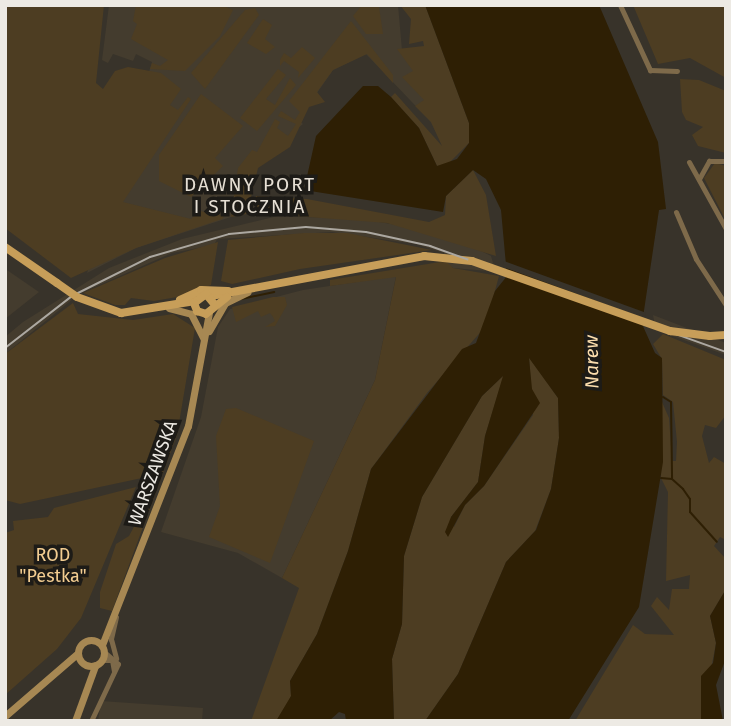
<!DOCTYPE html>
<style>
body{margin:0}
#map{position:relative;width:731px;height:726px;overflow:hidden;background:#38332a;font-family:"Fira Sans",sans-serif}
div>[style]{position:absolute}
.built>*{inset:0;background:#443c2e}
.green>*{inset:0;background:#4d3d22}
.water>*{inset:0;background:#2e1f04}
.pier>*{inset:0;background:#38332a;transform-origin:0 0}
.stream>*{height:2px;margin:-1px;padding:0 1px;transform-origin:1px;border-radius:1px;background:#2e1f04}
.street>*{height:5px;margin:-2.5px;padding:0 2.5px;transform-origin:2.5px;border-radius:2.5px;background:#7e6a4a}
.secondary>*{height:7px;margin:-3.5px;padding:0 3.5px;transform-origin:3.5px;border-radius:3.5px;background:#a78853}
.secondary>.ring{margin:-3.5px;padding:0;box-sizing:content-box;background:none;border:7px solid #a78853;border-radius:50%}
.primary>*{height:8px;margin:-4px;padding:0 4px;transform-origin:4px;border-radius:4px;background:#c79e59}
.rail>*{height:2px;margin:-1px;padding:0 1px;transform-origin:1px;border-radius:1px;background:#aca8a1}
.primary-bridge>*{height:8px;margin:-4px;padding:0 4px;transform-origin:4px;border-radius:4px;background:#c79e59}
span{translate:-50% -50%;white-space:nowrap;text-align:center;line-height:1.15;-webkit-text-stroke:7px #1d1b17;paint-order:stroke}
.street-label{font-size:18px;color:#edeae4}
.park-label{font-size:18px;color:#f3cd91}
.neighbourhood-label{font-size:19px;color:#e6dfd4;letter-spacing:2px}
.water-label{font-size:19px;color:#fbddad;font-style:italic}
.frame{position:absolute;inset:0;border:7px solid #edeae4;pointer-events:none}
</style>
<div id="map">
<div class="built">
<i style="clip-path:polygon(109px 5px,398px 5px,402px 50px,436px 94px,445px 150px,431px 122px,366px 54px,333px 70px,298px 120px,303px 124px,243px 175px,231px 217px,136px 248px,87px 273px,152px 62px,136px 54px,133px 61px,113px 54px,108px 63px,102px 60px)"></i>
<i style="clip-path:polygon(278px 216px,361px 219px,415px 228px,481px 251px,491px 256px,494px 266px,488px 271px,453px 268px,446px 264px,444px 253px,416px 244px,332px 232px,217px 239px,214px 245px,172px 253px,79px 294px,5px 354px,5px 337px,23px 322px,109px 268px,182px 239px)"></i>
<i style="clip-path:polygon(7px 270px,39px 292px,5px 319px,5px 270px)"></i>
<i style="clip-path:polygon(396px 276px,375px 380px,282px 578px,238px 553px,161px 532px,201px 417px,218px 327px,230px 309px,303px 290px)"></i>
<i style="clip-path:polygon(653px 315px,726px 343px,726px 355px,656px 330px)"></i>
<i style="clip-path:polygon(101px 701px,203px 708px,202px 721px,98px 721px)"></i>
</div>
<div class="green">
<i style="clip-path:polygon(5px 5px,104px 5px,96px 83px,103px 89px,115px 71px,128px 67px,161px 73px,181px 89px,170px 105px,178px 110px,188px 97px,191px 99px,123px 202px,191px 219px,200px 211px,224px 216px,222px 219px,136px 248px,71px 278px,5px 228px)"></i>
<i style="clip-path:polygon(136px 5px,222px 5px,233px 10px,220px 36px,185px 71px,150px 69px,152px 63px,160px 66px,168px 60px,131px 39px,137px 24px,133px 21px)"></i>
<i style="clip-path:polygon(362px 5px,379px 7px,383px 34px,366px 34px,353px 16px)"></i>
<i style="clip-path:polygon(400px 5px,425px 5px,469px 123px,469px 143px,448px 164px,437px 166px,419px 128px,391px 97px,395px 93px,442px 146px,431px 122px,415px 106px,424px 100px,402px 77px,413px 71px,397px 49px,424px 46px,423px 41px,409px 44px,411px 19px)"></i>
<i style="clip-path:polygon(633px 5px,726px 5px,726px 78px,690px 58px,658px 64px)"></i>
<i style="clip-path:polygon(245px 10px,255px 8px,259px 15px,205px 89px,191px 73px)"></i>
<i style="clip-path:polygon(263px 19px,272px 25px,265px 39px,275px 47px,266px 54px,247px 43px)"></i>
<i style="clip-path:polygon(351px 21px,393px 75px,393px 83px,367px 54px,333px 70px,317px 92px,325px 102px,309px 107px,290px 147px,258px 168px,247px 214px,231px 217px,238px 168px,252px 150px,257px 152px,275px 119px,280px 122px,277px 128px,288px 136px,296px 124px,278px 116px,281px 111px,295px 120px,300px 112px,289px 101px)"></i>
<i style="clip-path:polygon(302px 47px,315px 58px,298px 78px,299px 72px,284px 61px,280px 66px,280px 60px,284px 53px,291px 58px)"></i>
<i style="clip-path:polygon(278px 69px,286px 75px,266px 99px,275px 105px,290px 78px,296px 85px,257px 131px,240px 118px)"></i>
<i style="clip-path:polygon(680px 79px,699px 80px,726px 91px,726px 153px,698px 146px,692px 135px,703px 127px,686px 120px,682px 112px)"></i>
<i style="clip-path:polygon(201px 94px,243px 126px,215px 158px,223px 166px,191px 197px,159px 181px,159px 155px)"></i>
<i style="clip-path:polygon(715px 163px,726px 166px,726px 221px,704px 178px)"></i>
<i style="clip-path:polygon(473px 170px,486px 195px,496px 256px,387px 223px,256px 213px,256px 196px,307px 199px,429px 222px,445px 215px,446px 196px)"></i>
<i style="clip-path:polygon(304px 233px,347px 233px,432px 250px,300px 269px,232px 284px,221px 281px,228px 240px)"></i>
<i style="clip-path:polygon(218px 242px,211px 285px,183px 296px,154px 301px,131px 298px,125px 305px,115px 305px,83px 293px,165px 258px)"></i>
<i style="clip-path:polygon(446px 261px,453px 268px,499px 276px,485px 327px,427px 393px,371px 469px,348px 551px,317px 634px,290px 681px,291px 696px,284px 712px,276px 721px,251px 721px,299px 588px,282px 578px,375px 380px,396px 277px,330px 286px,330px 280px)"></i>
<i style="clip-path:polygon(273px 297px,285px 297px,287px 305px,275px 326px,265px 327px,275px 321px,273px 317px,270px 313px,261px 317px,258px 311px,236px 322px,232px 307px)"></i>
<i style="clip-path:polygon(73px 303px,78px 314px,133px 320px,173px 314px,195px 328px,177px 435px,112px 611px,100px 608px,100px 592px,116px 544px,129px 536px,137px 521px,146px 488px,142px 478px,20px 504px,5px 500px,5px 354px)"></i>
<i style="clip-path:polygon(663px 334px,726px 360px,726px 415px,716px 428px,705px 425px,702px 436px,709px 463px,714px 457px,726px 464px,726px 540px,720px 537px,714px 546px,726px 559px,726px 589px,710px 616px,716px 643px,701px 721px,575px 721px,633px 625px,645px 634px,674px 635px,651px 606px,657px 597px,669px 610px,672px 589px,689px 589px,690px 575px,666px 581px,668px 492px,661px 478px,662px 402px,669px 418px,672px 461px,676px 461px,677px 442px,673px 402px,663px 395px,662px 359px,653px 344px)"></i>
<i style="clip-path:polygon(529px 357px,558px 398px,559px 438px,551px 489px,535px 531px,506px 562px,458px 674px,425px 721px,394px 721px,392px 659px,402px 624px,404px 556px,422px 497px,482px 396px,504px 375px,485px 436px,478px 482px,451px 517px,454px 527px,465px 505px,484px 486px,533px 415px)"></i>
<i style="clip-path:polygon(236px 408px,314px 441px,270px 563px,209px 537px,220px 506px,216px 436px,226px 409px)"></i>
<i style="clip-path:polygon(136px 487px,81px 618px,57px 649px,5px 695px,5px 533px,14px 530px,13px 521px,48px 517px,54px 508px)"></i>
</div>
<div class="water">
<i style="clip-path:polygon(425px 5px,599px 5px,658px 142px,666px 209px,659px 210px,642px 324px,655px 353px,662px 358px,663px 462px,639px 607px,568px 721px,425px 721px,458px 674px,506px 562px,536px 530px,551px 489px,559px 438px,558px 398px,529px 358px,532px 389px,540px 403px,484px 486px,465px 505px,448px 537px,445px 532px,451px 517px,478px 482px,485px 436px,503px 376px,482px 396px,422px 497px,404px 556px,402px 624px,392px 659px,394px 721px,346px 721px,345px 714px,339px 712px,329px 721px,276px 721px,291px 696px,290px 681px,317px 634px,348px 551px,371px 469px,462px 349px,476px 343px,495px 291px,507px 276px,501px 210px,486px 179px,473px 170px,446px 196px,443px 212px,304px 190px,316px 136px,363px 86px,378px 86px,391px 97px,419px 128px,437px 166px,457px 159px,469px 143px,469px 123px)"></i>
<i style="clip-path:polygon(726px 589px,726px 658px,716px 685px,723px 721px,701px 721px,701px 676px,713px 663px,716px 643px,710px 616px)"></i>
</div>
<div class="pier">
<i style="left:504px;top:261px;width:151px;height:6px;rotate:20deg"></i>
</div>
<div class="stream">
<i style="left:241px;top:299px;width:34px;rotate:-12deg"></i>
<i style="left:663px;top:397px;width:9px;rotate:32deg"></i>
<i style="left:671px;top:402px;width:76px;rotate:89.2deg"></i>
<i style="left:661px;top:478px;width:11px;rotate:5deg"></i>
<i style="left:672px;top:479px;width:15px;rotate:42deg"></i>
<i style="left:683px;top:489px;width:12px;rotate:55deg"></i>
<i style="left:690px;top:499px;width:13px;rotate:90deg"></i>
<i style="left:690px;top:512px;width:40px;rotate:48deg"></i>
</div>
<div class="street">
<i style="left:620px;top:5px;width:72px;rotate:65.2deg"></i>
<i style="left:650px;top:70px;width:27px;rotate:2deg"></i>
<i style="left:689px;top:162px;width:77px;rotate:61.1deg"></i>
<i style="left:699px;top:179px;width:21px;rotate:-61deg"></i>
<i style="left:709px;top:161px;width:17px"></i>
<i style="left:676px;top:212px;width:51px;rotate:66.9deg"></i>
<i style="left:696px;top:259px;width:55px;rotate:56.9deg"></i>
<i style="left:116px;top:617px;width:23px;rotate:103deg"></i>
<i style="left:111px;top:639px;width:20px;rotate:75deg"></i>
<i style="left:102px;top:660px;width:10px"></i>
<i style="left:112px;top:660px;width:11px;rotate:80deg"></i>
<i style="left:91px;top:721px;width:63px;rotate:-64.7deg"></i>
<i style="left:118px;top:664px;width:18px;rotate:-139deg"></i>
</div>
<div class="secondary">
<i style="left:169px;top:308px;width:23px;rotate:15deg"></i>
<i style="left:191px;top:314px;width:28px;rotate:63deg"></i>
<i style="left:209px;top:331px;width:32px;rotate:-60deg"></i>
<i style="left:225px;top:303px;width:25px;rotate:-26deg"></i>
<i class="ring" style="left:78px;top:640px;width:19px;height:19px"></i>
<i style="left:102px;top:645px;width:235px;rotate:-68.6deg"></i>
<i style="left:188px;top:426px;width:115px;rotate:-79.5deg"></i>
<i style="left:5px;top:716px;width:96px;rotate:-40.8deg"></i>
<i style="left:75px;top:721px;width:59px;rotate:-70deg"></i>
</div>
<div class="primary">
<i style="left:5px;top:247px;width:63px;rotate:34.7deg"></i>
<i style="left:211px;top:296px;width:217px;rotate:-10.6deg"></i>
<i style="left:424px;top:256px;width:48px;rotate:5.9deg"></i>
<i style="left:77px;top:297px;width:47px;rotate:20deg"></i>
<i style="left:121px;top:313px;width:75px;rotate:-9.2deg"></i>
<i style="left:180px;top:300px;width:23px;rotate:-25deg"></i>
<i style="left:201px;top:290px;width:27px;rotate:2deg"></i>
<i style="left:215px;top:305px;width:14px;rotate:-129deg"></i>
<i style="left:206px;top:294px;width:15px;rotate:143deg"></i>
<i style="left:194px;top:303px;width:9px;rotate:69deg"></i>
<i style="left:197px;top:311px;width:9px;rotate:18deg"></i>
<i style="left:206px;top:314px;width:27px;rotate:-39deg"></i>
<i style="left:710px;top:336px;width:16px;rotate:-4deg"></i>
</div>
<div class="rail">
<i style="left:5px;top:348px;width:85px;rotate:-37.8deg"></i>
<i style="left:72px;top:296px;width:87px;rotate:-26.6deg"></i>
<i style="left:150px;top:257px;width:82px;rotate:-16.2deg"></i>
<i style="left:229px;top:234px;width:77px;rotate:-5.2deg"></i>
<i style="left:306px;top:227px;width:60px;rotate:4.8deg"></i>
<i style="left:366px;top:232px;width:66px;rotate:12.3deg"></i>
<i style="left:430px;top:246px;width:314px;rotate:19.7deg"></i>
</div>
<div class="primary-bridge">
<i style="left:472px;top:261px;width:210px;rotate:19.5deg"></i>
<i style="left:670px;top:331px;width:40px;rotate:7.1deg"></i>
<i style="left:57px;top:283px;width:24px;rotate:35deg"></i>
</div>
<div class="street-label">
<span style="left:153px;top:473px;rotate:-70deg">WARSZAWSKA</span>
</div>
<div class="park-label">
<span style="left:53px;top:566px">ROD<br>"Pestka"</span>
</div>
<div class="neighbourhood-label">
<span style="left:250px;top:196px">DAWNY PORT<br>I STOCZNIA</span>
</div>
<div class="water-label">
<span style="left:592px;top:362px;rotate:-91deg">Narew</span>
</div>
<div class="frame"></div>
</div>
